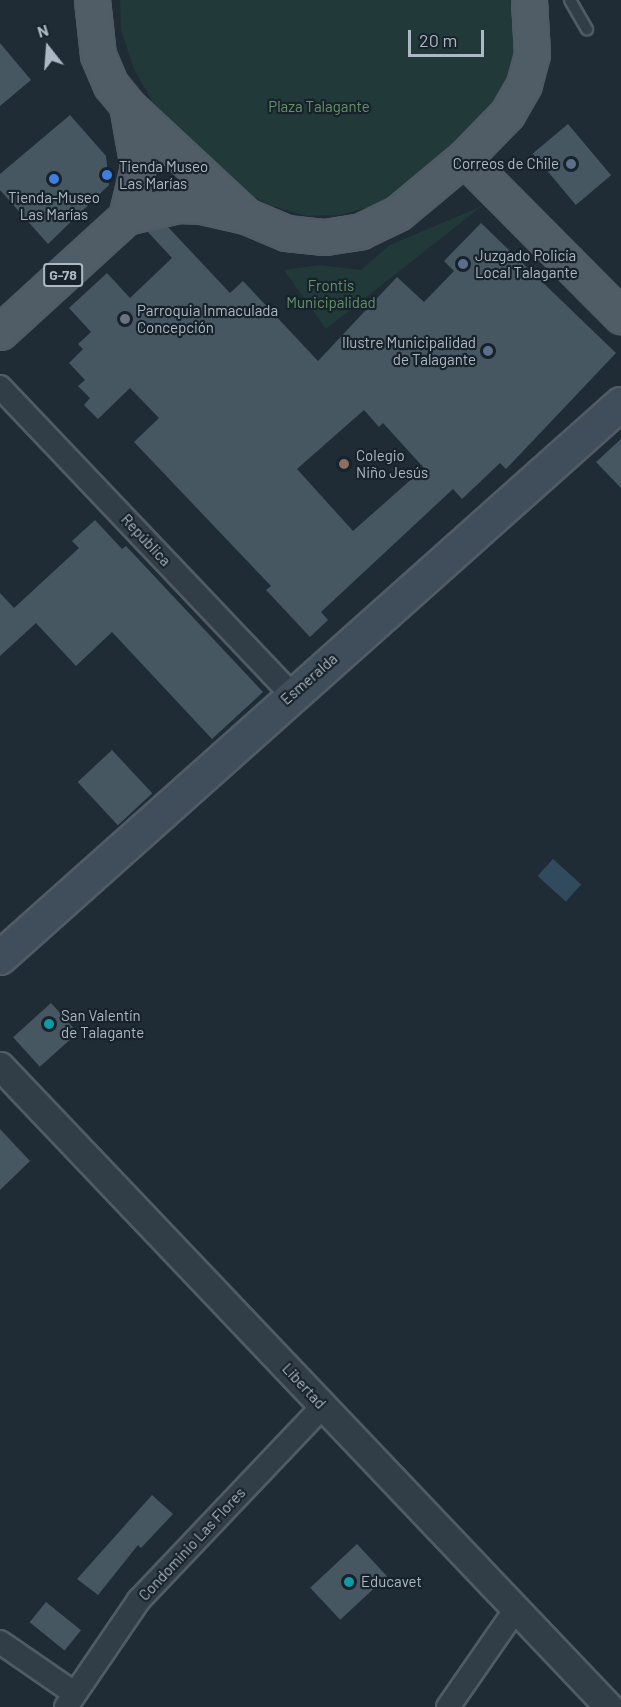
<!DOCTYPE html>
<meta charset="utf-8">
<style>
body{margin:0}
#map{position:relative;width:621px;height:1707px;overflow:hidden;background:#1f2c36;font-family:Barlow,sans-serif}
div>[style]{position:absolute}
.green>*{inset:0;background:#213938}
.water>*{inset:0;background:#314b5e;transform-origin:0 0}
.building>*{inset:0;background:#465762;transform-origin:0 0}
.roads{filter:drop-shadow(2px 0 #505b65) drop-shadow(-2px 0 #505b65) drop-shadow(0 2px #505b65) drop-shadow(0 -2px #505b65)}
.service>*{height:10px;margin:-5px;padding:0 5px;transform-origin:5px;border-radius:5px;background:#323e47}
.minor>*{height:22px;margin:-11px;padding:0 11px;transform-origin:11px;border-radius:11px;background:#323e47}
.tertiary>*{height:27px;margin:-13.5px;padding:0 13.5px;transform-origin:13.5px;border-radius:13.5px;background:#323e47}
.secondary>*{height:32px;margin:-16px;padding:0 16px;transform-origin:16px;border-radius:16px;background:#404d5a}
.primary>*{height:33px;margin:-16.5px;padding:0 16.5px;transform-origin:16.5px;border-radius:16.5px;background:#505d67}
.dots>*{width:16px;height:16px;translate:-50% -50%;box-sizing:border-box;border:3px solid #18222b;border-radius:50%}
span{translate:-50% -50%;white-space:nowrap;text-align:center;line-height:1.15;-webkit-text-stroke:4.5px #18222b;paint-order:stroke}
.shield-label span{padding:2px 4px;background:#18222b;border:2px solid;border-radius:4px;-webkit-text-stroke-width:0}
.shield-label{font-size:14px;color:#acb9c4;font-weight:700}
.park-label{font-size:15px;color:#639467}
.poi-label{font-size:15px;color:#acb9c4}
.right{translate:-100% -50%;text-align:right}
.left{translate:0 -50%;text-align:left}
.street-label{font-size:15px;color:#acb9c4}
.north{position:absolute;left:18px;top:18px;width:60px;height:60px;-webkit-text-stroke:4px #18222b;paint-order:stroke;rotate:343deg;font-size:16px;font-weight:700;line-height:24px;text-align:center;color:#acb9c4}
.north::after{content:'';display:block;margin:auto;width:21px;height:27px;background:#acb9c4;clip-path:polygon(50% 0,100% 100%,50% 72%,0 100%)}
.scale{position:absolute;left:408px;top:30px;width:76px;height:27px;box-sizing:border-box;border:3px solid #acb9c4;border-top:0;padding-left:8px;font-size:18px;line-height:21px;white-space:nowrap;color:#acb9c4;-webkit-text-stroke:4px #18222b;paint-order:stroke}
</style>
<div id="map">
<div class="green">
<i style="clip-path:polygon(120px 0,510px 0,518px 50px,503px 88px,477px 125px,447px 152px,377px 205px,340px 215px,307px 216px,269px 205px,244px 191px,220px 171px,152px 101px,134px 69px,121px 30px)"></i>
<i style="clip-path:polygon(482px 206px,326px 329px,284px 270px,319px 265px,361px 270px,390px 245px)"></i>
</div>
<div class="water">
<i style="left:553px;top:859px;width:38px;height:23px;rotate:42deg"></i>
</div>
<div class="building">
<i style="clip-path:polygon(0 43px,31px 80px,0 106px)"></i>
<i style="clip-path:polygon(70px 115px,106px 156px,109px 185px,48px 244px,0 190px,0 174px)"></i>
<i style="left:568px;top:124px;width:67px;height:46px;rotate:50deg"></i>
<i style="clip-path:polygon(evenodd,481px 223px,616px 353px,506px 469px,500px 463px,462px 499px,453px 489px,321px 612px,328px 620px,310px 637px,266px 590px,271px 586px,134px 442px,159px 418px,130px 388px,98px 419px,84px 405px,90px 398px,78px 386px,85px 380px,69px 363px,83px 349px,78px 344px,91px 332px,69px 308px,107px 273px,130px 298px,172px 258px,147px 231px,168px 227px,230px 293px,243px 281px,318px 361px,397px 277px,424px 302px,454px 271px,444px 261px,481px 223px,364px 410px,379px 427px,383px 423px,424px 468px,353px 531px,297px 469px,364px 410px)"></i>
<i style="clip-path:polygon(621px 439px,621px 488px,596px 462px)"></i>
<i style="clip-path:polygon(95px 520px,122px 549px,126px 546px,263px 692px,212px 739px,112px 632px,76px 666px,36px 623px,0 656px,0 593px,14px 608px,79px 548px,72px 541px)"></i>
<i style="left:112px;top:750px;width:59px;height:47px;rotate:47deg"></i>
<i style="left:51px;top:1003px;width:40px;height:51px;rotate:48deg"></i>
<i style="clip-path:polygon(0 1129px,30px 1161px,0 1190px)"></i>
<i style="clip-path:polygon(152px 1495px,173px 1514px,141px 1548px,138px 1545px,98px 1595px,77px 1579px)"></i>
<i style="left:357px;top:1544px;width:44px;height:64px;rotate:47deg"></i>
<i style="left:46px;top:1602px;width:45px;height:26px;rotate:39deg"></i>
</div>
<div class="roads">
<div class="service">
<i style="left:570px;top:0;width:34px;rotate:60deg"></i>
</div>
<div class="minor">
<i style="left:0;top:387px;width:423px;rotate:46.5deg"></i>
<i style="left:0;top:1642px;width:90px;rotate:34.6deg"></i>
<i style="left:66px;top:1707px;width:130px;rotate:-55.7deg"></i>
<i style="left:139px;top:1600px;width:267px;rotate:-46.5deg"></i>
<i style="left:448px;top:1707px;width:119px;rotate:-55.2deg"></i>
</div>
<div class="tertiary">
<i style="left:0;top:1066px;width:884px;rotate:46.47deg"></i>
</div>
<div class="secondary">
<i style="left:0;top:958px;width:832px;rotate:-41.74deg"></i>
</div>
<div class="primary">
<i style="left:92px;top:0;width:55px;rotate:83.8deg"></i>
<i style="left:98px;top:55px;width:33px;rotate:67deg"></i>
<i style="left:111px;top:85px;width:26px;rotate:51deg"></i>
<i style="left:127px;top:105px;width:163px;rotate:43deg"></i>
<i style="left:246px;top:216px;width:43px;rotate:23deg"></i>
<i style="left:286px;top:233px;width:39px;rotate:6deg"></i>
<i style="left:325px;top:237px;width:36px;rotate:-9deg"></i>
<i style="left:361px;top:231px;width:41px;rotate:-25.9deg"></i>
<i style="left:398px;top:213px;width:86px;rotate:-39.8deg"></i>
<i style="left:464px;top:158px;width:62px;rotate:-45.7deg"></i>
<i style="left:507px;top:114px;width:34px;rotate:-60deg"></i>
<i style="left:524px;top:84px;width:31px;rotate:-75deg"></i>
<i style="left:532px;top:54px;width:54px;rotate:-93.2deg"></i>
<i style="left:464px;top:158px;width:223px;rotate:45.2deg"></i>
<i style="left:126px;top:217px;width:51px;rotate:-76.5deg"></i>
<i style="left:138px;top:167px;width:63px;rotate:-100.1deg"></i>
<i style="left:0;top:332px;width:171px;rotate:-42.4deg"></i>
<i style="left:126px;top:217px;width:53px;rotate:-13deg"></i>
<i style="left:178px;top:205px;width:23px;rotate:2deg"></i>
<i style="left:201px;top:206px;width:45px;rotate:12.8deg"></i>
</div>
</div>
<div class="dots">
<i style="left:571px;top:164px;background:#5c6f8a"></i>
<i style="left:107px;top:175px;background:#3f7fe0"></i>
<i style="left:54px;top:179px;background:#3f7fe0"></i>
<i style="left:463px;top:264px;background:#5c6f8a"></i>
<i style="left:125px;top:319px;background:#6b7280"></i>
<i style="left:488px;top:351px;background:#5c6f8a"></i>
<i style="left:344px;top:464px;background:#8d6e63"></i>
<i style="left:49px;top:1024px;background:#0f9aa8"></i>
<i style="left:349px;top:1582px;background:#0f9aa8"></i>
</div>
<div class="shield-label">
<span style="left:63px;top:275px">G-78</span>
</div>
<div class="park-label">
<span style="left:319px;top:107px">Plaza Talagante</span>
<span style="left:331px;top:294px">Frontis<br>Municipalidad</span>
</div>
<div class="poi-label">
<span class="right" style="left:559px;top:164px">Correos de Chile</span>
<span class="left" style="left:119px;top:175px">Tienda Museo<br>Las Marías</span>
<span style="left:54px;top:206px">Tienda-Museo<br>Las Marías</span>
<span class="left" style="left:475px;top:264px">Juzgado Policía<br>Local Talagante</span>
<span class="left" style="left:137px;top:319px">Parroquia Inmaculada<br>Concepción</span>
<span class="right" style="left:476px;top:351px">Ilustre Municipalidad<br>de Talagante</span>
<span class="left" style="left:356px;top:464px">Colegio<br>Niño Jesús</span>
<span class="left" style="left:61px;top:1024px">San Valentín<br>de Talagante</span>
<span class="left" style="left:361px;top:1582px">Educavet</span>
</div>
<div class="street-label">
<span style="left:146px;top:540px;rotate:47deg">República</span>
<span style="left:309px;top:679px;rotate:-41deg">Esmeralda</span>
<span style="left:304px;top:1386px;rotate:47deg">Libertad</span>
<span style="left:192px;top:1544px;rotate:-47deg">Condominio Las Flores</span>
</div>
<div class="north">N</div>
<div class="scale">20 m</div>
</div>
